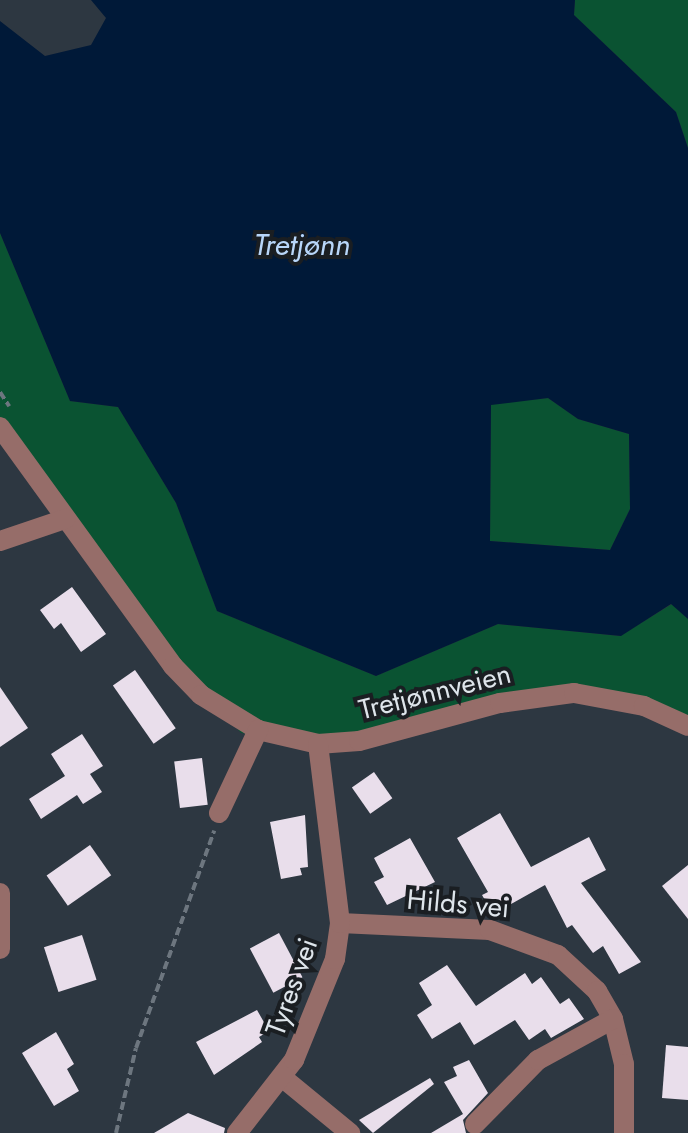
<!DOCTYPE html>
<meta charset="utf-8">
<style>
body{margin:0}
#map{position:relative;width:688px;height:1133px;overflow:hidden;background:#2d3741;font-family:Jost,sans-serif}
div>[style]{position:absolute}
.green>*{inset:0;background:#0a5332}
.water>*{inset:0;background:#001938}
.building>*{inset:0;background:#e9deeb;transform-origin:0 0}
.path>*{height:4px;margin-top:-2px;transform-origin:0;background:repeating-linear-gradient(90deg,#6d767f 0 8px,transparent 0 12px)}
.minor>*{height:20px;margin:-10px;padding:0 10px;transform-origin:10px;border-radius:10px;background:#966d69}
span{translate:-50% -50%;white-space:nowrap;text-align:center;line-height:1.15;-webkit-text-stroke:8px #1a1e22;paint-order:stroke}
.street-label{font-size:28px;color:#dee5eb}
.water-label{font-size:30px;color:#b8d6f9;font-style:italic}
</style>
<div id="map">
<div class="green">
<i style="clip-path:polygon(575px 0,688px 0,688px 148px,676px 112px,574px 15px)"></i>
<i style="clip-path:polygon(0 233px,70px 401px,118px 407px,176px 503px,217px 611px,376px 676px,498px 624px,620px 636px,672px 604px,688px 619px,688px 724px,610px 690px,338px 746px,241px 733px,146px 628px,0 433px)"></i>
<i style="clip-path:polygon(548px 398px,578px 419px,629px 434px,630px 509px,610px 550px,490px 541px,491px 404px)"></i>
</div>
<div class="water">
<i style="clip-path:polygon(evenodd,91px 0,575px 0,574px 15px,676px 112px,688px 148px,688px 619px,671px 604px,621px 636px,498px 624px,376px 676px,217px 611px,176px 503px,118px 407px,70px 401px,0 233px,0 21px,45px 56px,91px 45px,106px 18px,91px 0,548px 398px,578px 419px,629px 434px,630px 509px,610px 550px,490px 541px,491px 405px,548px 398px)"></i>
</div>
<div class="building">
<i style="clip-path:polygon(72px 587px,106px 634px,81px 652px,61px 623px,54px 629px,40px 610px)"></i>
<i style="left:135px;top:670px;width:71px;height:27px;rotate:55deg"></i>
<i style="clip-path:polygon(0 687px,28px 728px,0 747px)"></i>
<i style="clip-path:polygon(82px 734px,103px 766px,90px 774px,102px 792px,83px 804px,77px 795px,41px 819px,29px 799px,65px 776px,51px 754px)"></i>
<i style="left:202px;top:758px;width:47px;height:28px;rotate:83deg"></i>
<i style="left:374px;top:772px;width:32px;height:27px;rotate:55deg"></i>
<i style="clip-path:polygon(500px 813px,531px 867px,589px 837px,606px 870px,581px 883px,641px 962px,619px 974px,603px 946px,593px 953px,572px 925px,567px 928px,545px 885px,493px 914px,482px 895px,488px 892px,457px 838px)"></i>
<i style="clip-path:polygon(305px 815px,308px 867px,300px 868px,302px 875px,281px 879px,270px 822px)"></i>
<i style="clip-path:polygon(410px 838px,435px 882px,387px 905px,374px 882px,384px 877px,374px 858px)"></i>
<i style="left:90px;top:845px;width:37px;height:53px;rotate:55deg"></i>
<i style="clip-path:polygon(688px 865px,688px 919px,662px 886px)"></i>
<i style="left:279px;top:933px;width:50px;height:33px;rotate:62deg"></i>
<i style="left:82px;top:935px;width:47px;height:40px;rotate:72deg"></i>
<i style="clip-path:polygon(447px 965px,476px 1006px,525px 973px,532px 984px,541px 977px,560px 1004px,569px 998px,584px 1019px,551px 1038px,545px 1029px,529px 1040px,515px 1020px,474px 1045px,460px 1022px,432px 1039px,417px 1015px,432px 1005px,419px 983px)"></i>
<i style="clip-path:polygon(257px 1010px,269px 1031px,259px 1037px,262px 1042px,214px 1075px,196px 1042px)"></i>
<i style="clip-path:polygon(56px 1032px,74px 1064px,67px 1069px,79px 1091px,54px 1106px,22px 1053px)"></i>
<i style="clip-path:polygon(666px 1045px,688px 1047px,688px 1100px,662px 1098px)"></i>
<i style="clip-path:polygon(469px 1060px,488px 1093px,463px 1120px,466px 1133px,431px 1133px,463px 1114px,444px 1082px,457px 1076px,453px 1067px)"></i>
<i style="clip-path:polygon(430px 1078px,434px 1084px,373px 1133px,359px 1120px)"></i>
<i style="clip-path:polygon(188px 1113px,225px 1128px,224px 1133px,154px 1133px)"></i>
</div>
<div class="path">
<i style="left:0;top:392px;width:17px;rotate:57deg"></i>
<i style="left:116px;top:1133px;width:87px;rotate:-76.8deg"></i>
<i style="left:136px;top:1048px;width:231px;rotate:-70.2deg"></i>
</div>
<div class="minor">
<i style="left:0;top:427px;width:295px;rotate:54.1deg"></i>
<i style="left:173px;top:666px;width:40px;rotate:46deg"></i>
<i style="left:201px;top:695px;width:67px;rotate:31.6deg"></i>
<i style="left:258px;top:730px;width:62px;rotate:13.1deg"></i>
<i style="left:318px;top:744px;width:41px;rotate:-4.2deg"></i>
<i style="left:359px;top:741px;width:146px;rotate:-15.1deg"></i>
<i style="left:500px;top:703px;width:75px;rotate:-7.7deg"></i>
<i style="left:574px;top:693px;width:71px;rotate:10.5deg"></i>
<i style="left:644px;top:706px;width:48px;rotate:24.4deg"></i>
<i style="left:0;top:541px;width:69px;rotate:-18.7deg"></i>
<i style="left:219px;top:813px;width:92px;rotate:-64.8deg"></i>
<i style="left:0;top:893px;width:56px;rotate:90deg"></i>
<i style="left:340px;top:923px;width:150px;rotate:2.7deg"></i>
<i style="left:490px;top:930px;width:72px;rotate:20.2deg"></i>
<i style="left:558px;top:955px;width:53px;rotate:42.7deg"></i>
<i style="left:597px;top:991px;width:32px;rotate:60deg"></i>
<i style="left:613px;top:1019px;width:46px;rotate:76.3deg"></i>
<i style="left:624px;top:1064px;width:69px;rotate:90deg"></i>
<i style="left:283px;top:1078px;width:87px;rotate:39.4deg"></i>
<i style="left:475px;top:1124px;width:90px;rotate:-45.5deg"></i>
<i style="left:538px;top:1060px;width:85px;rotate:-28.7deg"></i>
<i style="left:237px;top:1133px;width:93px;rotate:-52deg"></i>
<i style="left:294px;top:1060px;width:109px;rotate:-67.9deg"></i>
<i style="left:335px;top:959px;width:36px;rotate:-82deg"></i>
<i style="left:340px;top:923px;width:180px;rotate:-97deg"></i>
</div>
<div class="street-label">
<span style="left:435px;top:692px;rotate:-14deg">Tretjønnveien</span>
<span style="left:458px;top:904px;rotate:5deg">Hilds vei</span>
<span style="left:292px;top:987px;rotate:-70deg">Tyres vei</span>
</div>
<div class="water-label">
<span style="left:302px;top:245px">Tretjønn</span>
</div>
</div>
